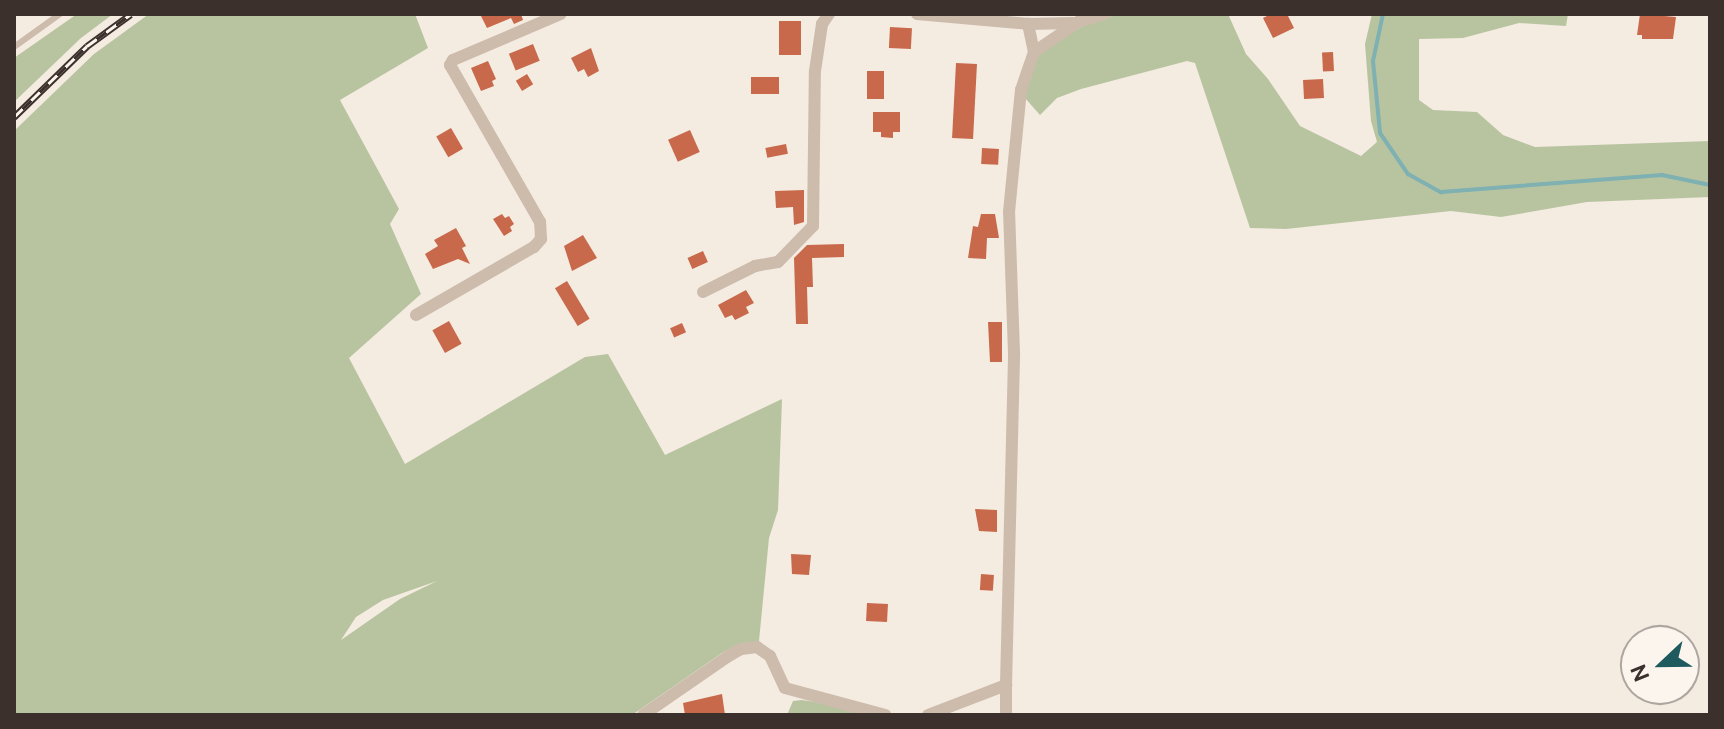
<!DOCTYPE html>
<style>
body{margin:0}
#map{position:relative;width:1724px;height:729px;overflow:hidden;background:#f4ebe1;font-family:Ubuntu,sans-serif}
div>[style]{position:absolute}
.green>*{inset:0;background:#b8c4a0}
.stream>*{height:4px;margin:-2px;padding:0 2px;transform-origin:2px;border-radius:2px;background:#7fb0b2}
.building>*{inset:0;background:#c8694b;transform-origin:0 0}
.service>*{height:6px;margin:-3px;padding:0 3px;transform-origin:3px;border-radius:3px;background:#cdbbac}
.minor>*{height:12px;margin:-6px;padding:0 6px;transform-origin:6px;border-radius:6px;background:#cdbbac}
.rail>*{height:7px;margin-top:-3.5px;transform-origin:0;background:repeating-linear-gradient(90deg,#fbf5ee 0 12px,#3b302b 0 24px);box-sizing:border-box;border-block:2px solid #3b302b}
span{translate:-50% -50%;white-space:nowrap;text-align:center;line-height:1.15;-webkit-text-stroke:8px #fbf5ee;paint-order:stroke}
.frame{position:absolute;inset:0;border:16px solid #3b302b;pointer-events:none}
.north{position:absolute;left:1620px;top:625px;width:80px;height:80px;box-sizing:border-box;background:#fbf5ee;border:2px solid #aea6a0;border-radius:50%;rotate:248deg;font-size:22px;font-weight:700;line-height:32px;text-align:center;color:#3b302b}
.north::after{content:'';display:block;margin:auto;width:28px;height:36px;background:#1f5a5e;clip-path:polygon(50% 0,100% 100%,50% 72%,0 100%)}
</style>
<div id="map">
<div class="green">
<i style="clip-path:polygon(77px 14px,113px 14px,81px 38px,14px 102px,14px 58px)"></i>
<i style="clip-path:polygon(evenodd,149px 14px,415px 14px,428px 48px,340px 100px,399px 209px,390px 224px,421px 294px,349px 358px,405px 464px,585px 357px,608px 354px,665px 455px,782px 399px,778px 510px,769px 538px,759px 641px,725px 651px,632px 715px,14px 715px,14px 131px,94px 54px,149px 14px,437px 581px,400px 599px,341px 640px,356px 617px,383px 600px,437px 581px)"></i>
<i style="clip-path:polygon(1117px 14px,1228px 14px,1246px 54px,1268px 79px,1300px 126px,1361px 156px,1377px 142px,1371px 121px,1365px 44px,1372px 14px,1568px 14px,1566px 26px,1519px 23px,1463px 38px,1419px 39px,1419px 100px,1433px 110px,1477px 112px,1503px 135px,1535px 147px,1710px 141px,1710px 197px,1587px 202px,1501px 217px,1451px 211px,1286px 229px,1250px 228px,1195px 63px,1187px 61px,1081px 89px,1057px 98px,1040px 115px,1025px 98px,1032px 68px,1042px 50px,1083px 26px)"></i>
<i style="clip-path:polygon(802px 700px,828px 704px,869px 715px,787px 715px,793px 701px)"></i>
</div>
<div class="stream">
<i style="left:1383px;top:14px;width:48px;rotate:102deg"></i>
<i style="left:1373px;top:61px;width:72px;rotate:84.4deg"></i>
<i style="left:1380px;top:133px;width:50px;rotate:55.7deg"></i>
<i style="left:1408px;top:174px;width:38px;rotate:29deg"></i>
<i style="left:1441px;top:192px;width:222px;rotate:-4.4deg"></i>
<i style="left:1662px;top:175px;width:49px;rotate:11.8deg"></i>
</div>
<div class="building">
<i style="clip-path:polygon(480px 14px,521px 14px,523px 20px,514px 24px,511px 18px,487px 28px)"></i>
<i style="clip-path:polygon(1271px 14px,1287px 14px,1294px 28px,1273px 38px,1263px 18px)"></i>
<i style="clip-path:polygon(1640px 14px,1676px 17px,1673px 39px,1642px 39px,1642px 35px,1637px 35px)"></i>
<i style="left:779px;top:21px;width:22px;height:34px"></i>
<i style="left:890px;top:27px;width:22px;height:21px;rotate:3deg"></i>
<i style="left:533px;top:44px;width:18px;height:26px;rotate:68deg"></i>
<i style="clip-path:polygon(591px 48px,599px 71px,588px 77px,584px 69px,578px 72px,571px 58px)"></i>
<i style="left:1333px;top:52px;width:19px;height:11px;rotate:87deg"></i>
<i style="clip-path:polygon(488px 61px,496px 79px,492px 81px,494px 86px,481px 91px,471px 68px)"></i>
<i style="left:956px;top:63px;width:21px;height:75px;rotate:3deg"></i>
<i style="left:867px;top:71px;width:17px;height:28px"></i>
<i style="left:527px;top:74px;width:12px;height:13px;rotate:59deg"></i>
<i style="left:751px;top:77px;width:28px;height:17px"></i>
<i style="left:1323px;top:79px;width:19px;height:20px;rotate:87deg"></i>
<i style="clip-path:polygon(873px 112px,900px 112px,900px 132px,893px 132px,893px 138px,881px 137px,881px 132px,873px 132px)"></i>
<i style="left:451px;top:128px;width:24px;height:17px;rotate:60deg"></i>
<i style="left:690px;top:130px;width:24px;height:24px;rotate:66deg"></i>
<i style="left:786px;top:144px;width:10px;height:21px;rotate:79deg"></i>
<i style="left:982px;top:148px;width:17px;height:16px;rotate:3deg"></i>
<i style="clip-path:polygon(804px 190px,804px 222px,794px 225px,793px 207px,776px 208px,775px 191px)"></i>
<i style="clip-path:polygon(502px 214px,505px 218px,509px 216px,514px 224px,510px 227px,512px 231px,504px 236px,493px 219px)"></i>
<i style="clip-path:polygon(981px 214px,995px 214px,999px 238px,987px 238px,986px 259px,968px 258px,973px 226px,978px 227px)"></i>
<i style="clip-path:polygon(456px 228px,466px 246px,462px 248px,470px 264px,458px 259px,433px 269px,425px 254px,438px 246px,434px 240px)"></i>
<i style="clip-path:polygon(583px 235px,597px 258px,572px 271px,564px 246px)"></i>
<i style="clip-path:polygon(844px 244px,844px 257px,812px 258px,813px 287px,807px 287px,808px 324px,796px 324px,794px 258px,807px 245px)"></i>
<i style="left:703px;top:251px;width:12px;height:17px;rotate:66deg"></i>
<i style="left:567px;top:281px;width:44px;height:14px;rotate:59deg"></i>
<i style="clip-path:polygon(746px 290px,754px 303px,746px 307px,749px 313px,735px 320px,732px 315px,725px 318px,718px 305px)"></i>
<i style="left:449px;top:321px;width:26px;height:19px;rotate:61deg"></i>
<i style="clip-path:polygon(988px 322px,1002px 322px,1002px 362px,990px 362px)"></i>
<i style="left:682px;top:323px;width:10px;height:13px;rotate:66deg"></i>
<i style="clip-path:polygon(975px 509px,997px 510px,997px 532px,979px 531px)"></i>
<i style="clip-path:polygon(791px 554px,811px 555px,809px 575px,792px 574px)"></i>
<i style="left:981px;top:574px;width:13px;height:16px;rotate:4deg"></i>
<i style="left:867px;top:603px;width:21px;height:18px;rotate:3deg"></i>
<i style="clip-path:polygon(722px 694px,725px 715px,685px 715px,683px 703px)"></i>
</div>
<div class="service">
<i style="left:14px;top:47px;width:57px;rotate:-35.7deg"></i>
</div>
<div class="minor">
<i style="left:917px;top:14px;width:111px;rotate:5.1deg"></i>
<i style="left:1034px;top:52px;width:29px;rotate:-102deg"></i>
<i style="left:1028px;top:24px;width:45px;rotate:-1.3deg"></i>
<i style="left:703px;top:292px;width:58px;rotate:-26.6deg"></i>
<i style="left:755px;top:266px;width:23px;rotate:-10deg"></i>
<i style="left:778px;top:262px;width:50px;rotate:-45.8deg"></i>
<i style="left:813px;top:226px;width:155px;rotate:-89.3deg"></i>
<i style="left:815px;top:71px;width:48px;rotate:-81.5deg"></i>
<i style="left:822px;top:24px;width:12px;rotate:-55deg"></i>
<i style="left:416px;top:315px;width:136px;rotate:-30deg"></i>
<i style="left:534px;top:247px;width:11px;rotate:-49deg"></i>
<i style="left:541px;top:239px;width:17px;rotate:-93deg"></i>
<i style="left:540px;top:222px;width:181px;rotate:-119.8deg"></i>
<i style="left:450px;top:65px;width:6px;rotate:-59deg"></i>
<i style="left:453px;top:60px;width:117px;rotate:-23.1deg"></i>
<i style="left:643px;top:715px;width:102px;rotate:-34.6deg"></i>
<i style="left:727px;top:657px;width:16px;rotate:-30deg"></i>
<i style="left:741px;top:649px;width:16px;rotate:-7deg"></i>
<i style="left:757px;top:647px;width:16px;rotate:35deg"></i>
<i style="left:770px;top:656px;width:35px;rotate:65deg"></i>
<i style="left:785px;top:688px;width:104px;rotate:15.1deg"></i>
<i style="left:928px;top:715px;width:84px;rotate:-21deg"></i>
<i style="left:1006px;top:685px;width:332px;rotate:-88.6deg"></i>
<i style="left:1014px;top:353px;width:141px;rotate:-92deg"></i>
<i style="left:1009px;top:212px;width:123px;rotate:-84.4deg"></i>
<i style="left:1021px;top:90px;width:40px;rotate:-71.1deg"></i>
<i style="left:1034px;top:52px;width:53px;rotate:-34.3deg"></i>
<i style="left:1078px;top:22px;width:28px;rotate:-17deg"></i>
<i style="left:1006px;top:715px;width:30px;rotate:-90deg"></i>
</div>
<div class="rail">
<i style="left:14px;top:117px;width:102px;rotate:-44.2deg"></i>
<i style="left:87px;top:46px;width:54px;rotate:-36deg"></i>
</div>
<div class="frame"></div>
<div class="north">N</div>
</div>
